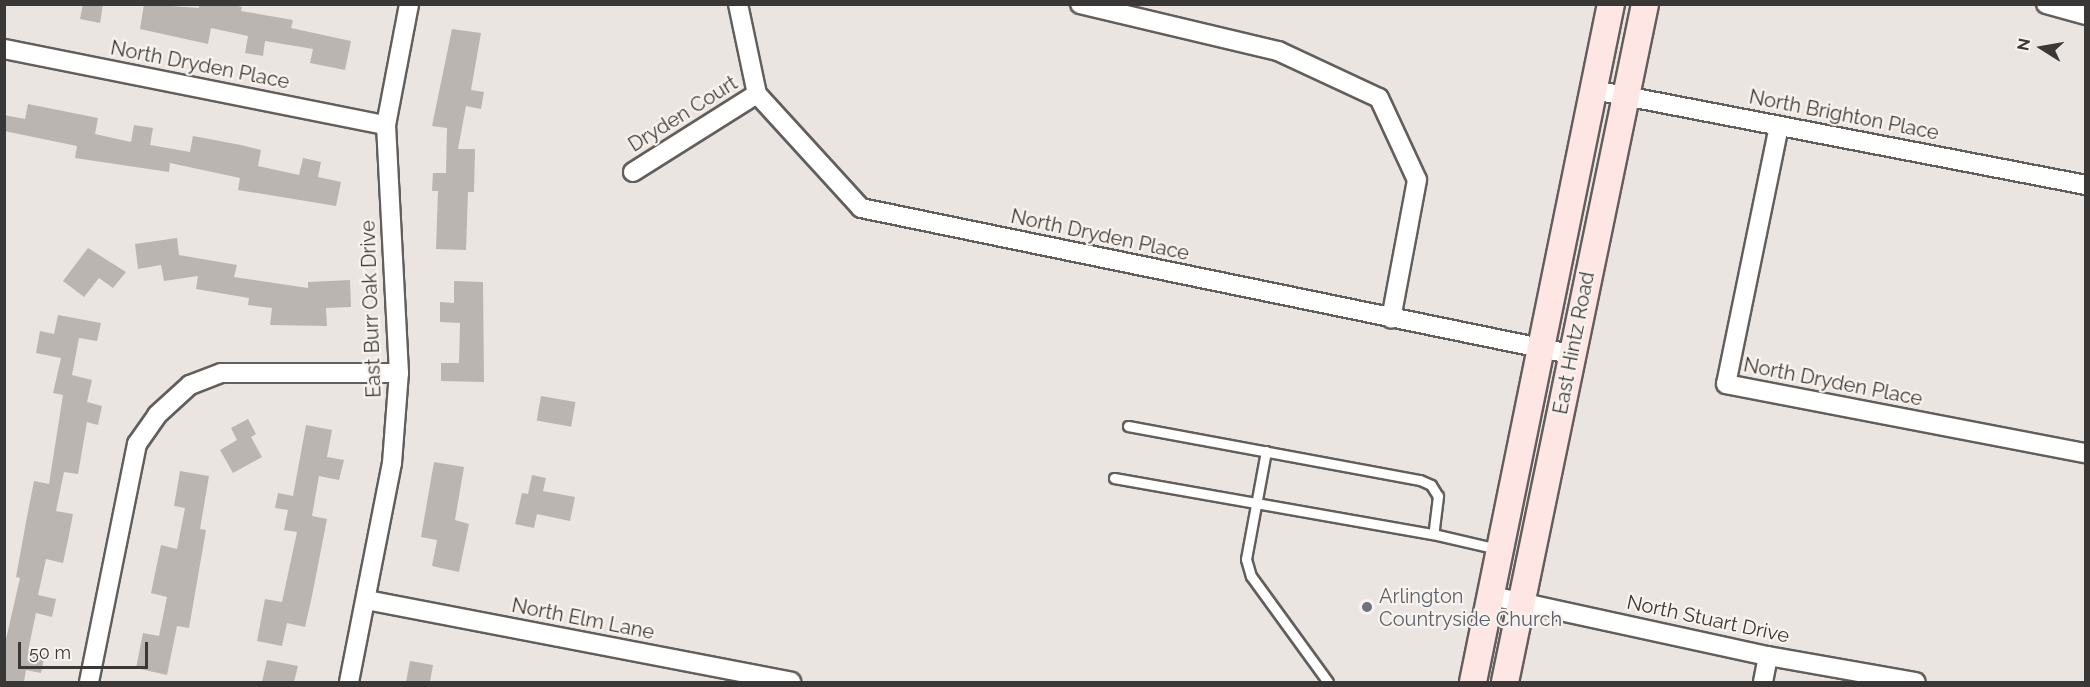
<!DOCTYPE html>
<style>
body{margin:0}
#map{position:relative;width:2090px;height:687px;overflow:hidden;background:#ebe5e1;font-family:Raleway,sans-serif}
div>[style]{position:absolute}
.building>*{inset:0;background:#bbb5b2;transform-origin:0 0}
.roads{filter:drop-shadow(2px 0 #635e5b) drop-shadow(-2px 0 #635e5b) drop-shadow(0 2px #635e5b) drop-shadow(0 -2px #635e5b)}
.service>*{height:9px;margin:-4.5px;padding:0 4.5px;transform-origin:4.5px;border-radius:4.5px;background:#fff}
.minor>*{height:18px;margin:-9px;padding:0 9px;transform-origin:9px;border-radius:9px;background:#fff}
.secondary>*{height:26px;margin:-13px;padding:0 13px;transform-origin:13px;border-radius:13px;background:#fee6e4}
.dots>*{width:16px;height:16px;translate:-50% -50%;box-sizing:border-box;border:3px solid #f8f3ee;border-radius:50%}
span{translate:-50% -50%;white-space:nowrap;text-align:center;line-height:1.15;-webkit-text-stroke:4.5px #f8f3ee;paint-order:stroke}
.street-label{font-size:20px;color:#3a3837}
.worship-label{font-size:20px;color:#5b616d}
.left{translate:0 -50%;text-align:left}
.frame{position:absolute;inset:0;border:6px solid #3a3837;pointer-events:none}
.north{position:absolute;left:2012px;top:18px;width:60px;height:60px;-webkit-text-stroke:4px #f8f3ee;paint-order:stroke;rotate:281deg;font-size:16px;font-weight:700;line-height:24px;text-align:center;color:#3a3837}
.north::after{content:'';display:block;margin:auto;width:21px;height:27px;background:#3a3837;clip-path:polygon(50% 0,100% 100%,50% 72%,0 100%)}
.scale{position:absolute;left:18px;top:642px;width:130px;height:27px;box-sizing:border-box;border:3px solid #3a3837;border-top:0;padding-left:8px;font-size:18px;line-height:21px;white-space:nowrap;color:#3a3837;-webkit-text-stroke:4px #f8f3ee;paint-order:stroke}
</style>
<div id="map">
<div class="building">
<i style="clip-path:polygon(83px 4px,103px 4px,100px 23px,80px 19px)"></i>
<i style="clip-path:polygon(144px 4px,199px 8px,199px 4px,230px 4px,242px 7px,241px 11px,293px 20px,291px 28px,351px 41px,345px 70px,310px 63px,313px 49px,265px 41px,263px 56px,245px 53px,248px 36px,211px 28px,208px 44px,140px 29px)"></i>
<i style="clip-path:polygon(452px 29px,481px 33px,471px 90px,484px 92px,481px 109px,466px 106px,458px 149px,475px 149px,474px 192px,468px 192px,466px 250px,436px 249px,438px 191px,432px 191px,433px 173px,446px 173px,447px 128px,432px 126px)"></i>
<i style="clip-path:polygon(28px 104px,98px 118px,95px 134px,131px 142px,134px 125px,153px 128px,150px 145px,190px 152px,193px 136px,241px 145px,261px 150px,258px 166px,299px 175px,303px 158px,321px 162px,318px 177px,341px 182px,336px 206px,238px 190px,240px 178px,170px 163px,169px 172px,75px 158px,77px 146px,4px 131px,4px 115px,25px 119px)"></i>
<i style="clip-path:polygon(177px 238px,179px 255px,237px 265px,234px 277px,308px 288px,308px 282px,350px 280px,351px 307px,326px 308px,327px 326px,270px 325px,272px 308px,248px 305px,249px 298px,196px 289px,198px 276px,164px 281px,161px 265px,138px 269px,135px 244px)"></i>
<i style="clip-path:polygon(88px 248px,126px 272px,113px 288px,99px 278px,84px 297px,63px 281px)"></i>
<i style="clip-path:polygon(454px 281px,483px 282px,484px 382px,441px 381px,441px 363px,459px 363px,460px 323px,440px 322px,440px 302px,454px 303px)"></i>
<i style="clip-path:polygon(58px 315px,101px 323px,97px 341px,79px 338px,72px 375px,92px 380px,87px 402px,102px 406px,98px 425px,87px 422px,78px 474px,64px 472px,56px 511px,73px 514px,69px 535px,63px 563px,46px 559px,38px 595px,56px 599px,52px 617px,36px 613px,28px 651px,45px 654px,41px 673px,26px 670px,24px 682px,4px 682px,4px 648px,20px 578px,16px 577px,26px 522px,34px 481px,49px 484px,63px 395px,53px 393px,61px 358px,36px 353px,40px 331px,54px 334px)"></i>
<i style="left:541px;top:396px;width:35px;height:25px;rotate:10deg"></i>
<i style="clip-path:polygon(248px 419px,256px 434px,251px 437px,262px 457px,233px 473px,220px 450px,237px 440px,231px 428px)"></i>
<i style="clip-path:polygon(306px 425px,332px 430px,327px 457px,344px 460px,339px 480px,319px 476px,312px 516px,327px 519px,312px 596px,305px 627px,287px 623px,282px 646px,257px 641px,265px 599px,282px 602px,297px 532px,284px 530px,288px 510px,275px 508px,278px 493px,293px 496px)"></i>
<i style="clip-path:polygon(434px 462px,464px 467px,455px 520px,469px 524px,459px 572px,432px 566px,437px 540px,421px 537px)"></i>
<i style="clip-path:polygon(180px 471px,209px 476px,200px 529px,206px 530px,189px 628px,177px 626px,167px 675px,136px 668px,143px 633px,159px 636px,167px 597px,151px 593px,161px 545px,177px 549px,185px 508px,174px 506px)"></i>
<i style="clip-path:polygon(532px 475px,546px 478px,543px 491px,575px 497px,570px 521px,537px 514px,534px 528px,515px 524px,522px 493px,528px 494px)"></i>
<i style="clip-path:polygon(267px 660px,298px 666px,294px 682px,262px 682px)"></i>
<i style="clip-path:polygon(410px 661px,433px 665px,430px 682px,406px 682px)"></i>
</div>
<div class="roads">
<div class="service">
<i style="left:1128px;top:426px;width:297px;rotate:10.5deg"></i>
<i style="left:1420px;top:480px;width:12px;rotate:24deg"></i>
<i style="left:1431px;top:485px;width:13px;rotate:58deg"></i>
<i style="left:1438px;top:496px;width:38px;rotate:97deg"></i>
<i style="left:1266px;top:451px;width:110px;rotate:100.5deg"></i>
<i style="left:1246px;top:559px;width:18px;rotate:74deg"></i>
<i style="left:1251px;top:576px;width:131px;rotate:54deg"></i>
<i style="left:1114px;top:478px;width:324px;rotate:10deg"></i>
<i style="left:1433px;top:534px;width:67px;rotate:13deg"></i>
</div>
<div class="minor">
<i style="left:738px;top:4px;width:92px;rotate:78.1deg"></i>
<i style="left:757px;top:94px;width:154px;rotate:47.6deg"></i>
<i style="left:861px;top:208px;width:724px;rotate:11.64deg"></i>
<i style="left:1080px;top:4px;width:204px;rotate:13.4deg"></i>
<i style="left:1278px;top:51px;width:111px;rotate:25deg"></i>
<i style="left:1379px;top:98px;width:90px;rotate:65.1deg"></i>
<i style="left:1417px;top:180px;width:141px;rotate:100.6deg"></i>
<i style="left:2046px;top:4px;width:41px;rotate:15.4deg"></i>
<i style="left:4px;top:49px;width:389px;rotate:11.3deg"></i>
<i style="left:1594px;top:90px;width:501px;rotate:10.93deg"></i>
<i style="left:1779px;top:126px;width:263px;rotate:101.6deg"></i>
<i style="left:1726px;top:384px;width:367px;rotate:10.9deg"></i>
<i style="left:633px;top:172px;width:146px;rotate:-32.2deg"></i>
<i style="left:1492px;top:596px;width:282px;rotate:12.3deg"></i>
<i style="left:1768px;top:656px;width:150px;rotate:10deg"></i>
<i style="left:367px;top:600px;width:432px;rotate:10.9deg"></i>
<i style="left:89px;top:682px;width:243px;rotate:-78.6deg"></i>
<i style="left:137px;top:444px;width:35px;rotate:-55deg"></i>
<i style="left:157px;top:415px;width:45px;rotate:-42.3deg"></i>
<i style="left:190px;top:385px;width:33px;rotate:-21deg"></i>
<i style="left:221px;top:373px;width:178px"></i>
<i style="left:349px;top:682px;width:223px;rotate:-78.9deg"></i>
<i style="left:392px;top:463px;width:90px;rotate:-85.6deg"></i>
<i style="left:399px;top:373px;width:248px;rotate:-93deg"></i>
<i style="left:386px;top:125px;width:123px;rotate:-79.2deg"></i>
<i style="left:1763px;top:682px;width:26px;rotate:-79deg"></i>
</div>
<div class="secondary">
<i style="left:1473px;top:682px;width:692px;rotate:-78.5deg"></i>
<i style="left:1505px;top:682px;width:692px;rotate:-78.33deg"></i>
</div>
</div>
<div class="dots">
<i style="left:1367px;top:607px;background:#6b7280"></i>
</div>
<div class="street-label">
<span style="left:200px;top:65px;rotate:11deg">North Dryden Place</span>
<span style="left:683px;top:114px;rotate:-32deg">Dryden Court</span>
<span style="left:1844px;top:115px;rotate:11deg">North Brighton Place</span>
<span style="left:1100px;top:235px;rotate:12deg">North Dryden Place</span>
<span style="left:371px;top:309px;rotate:-92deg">East Burr Oak Drive</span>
<span style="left:1574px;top:343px;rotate:-79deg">East Hintz Road</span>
<span style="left:1833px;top:382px;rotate:11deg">North Dryden Place</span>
<span style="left:583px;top:619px;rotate:11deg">North Elm Lane</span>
<span style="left:1708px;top:619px;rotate:12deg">North Stuart Drive</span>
</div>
<div class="worship-label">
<span class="left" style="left:1379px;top:608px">Arlington<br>Countryside Church</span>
</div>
<div class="frame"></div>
<div class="north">N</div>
<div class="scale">50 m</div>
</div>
